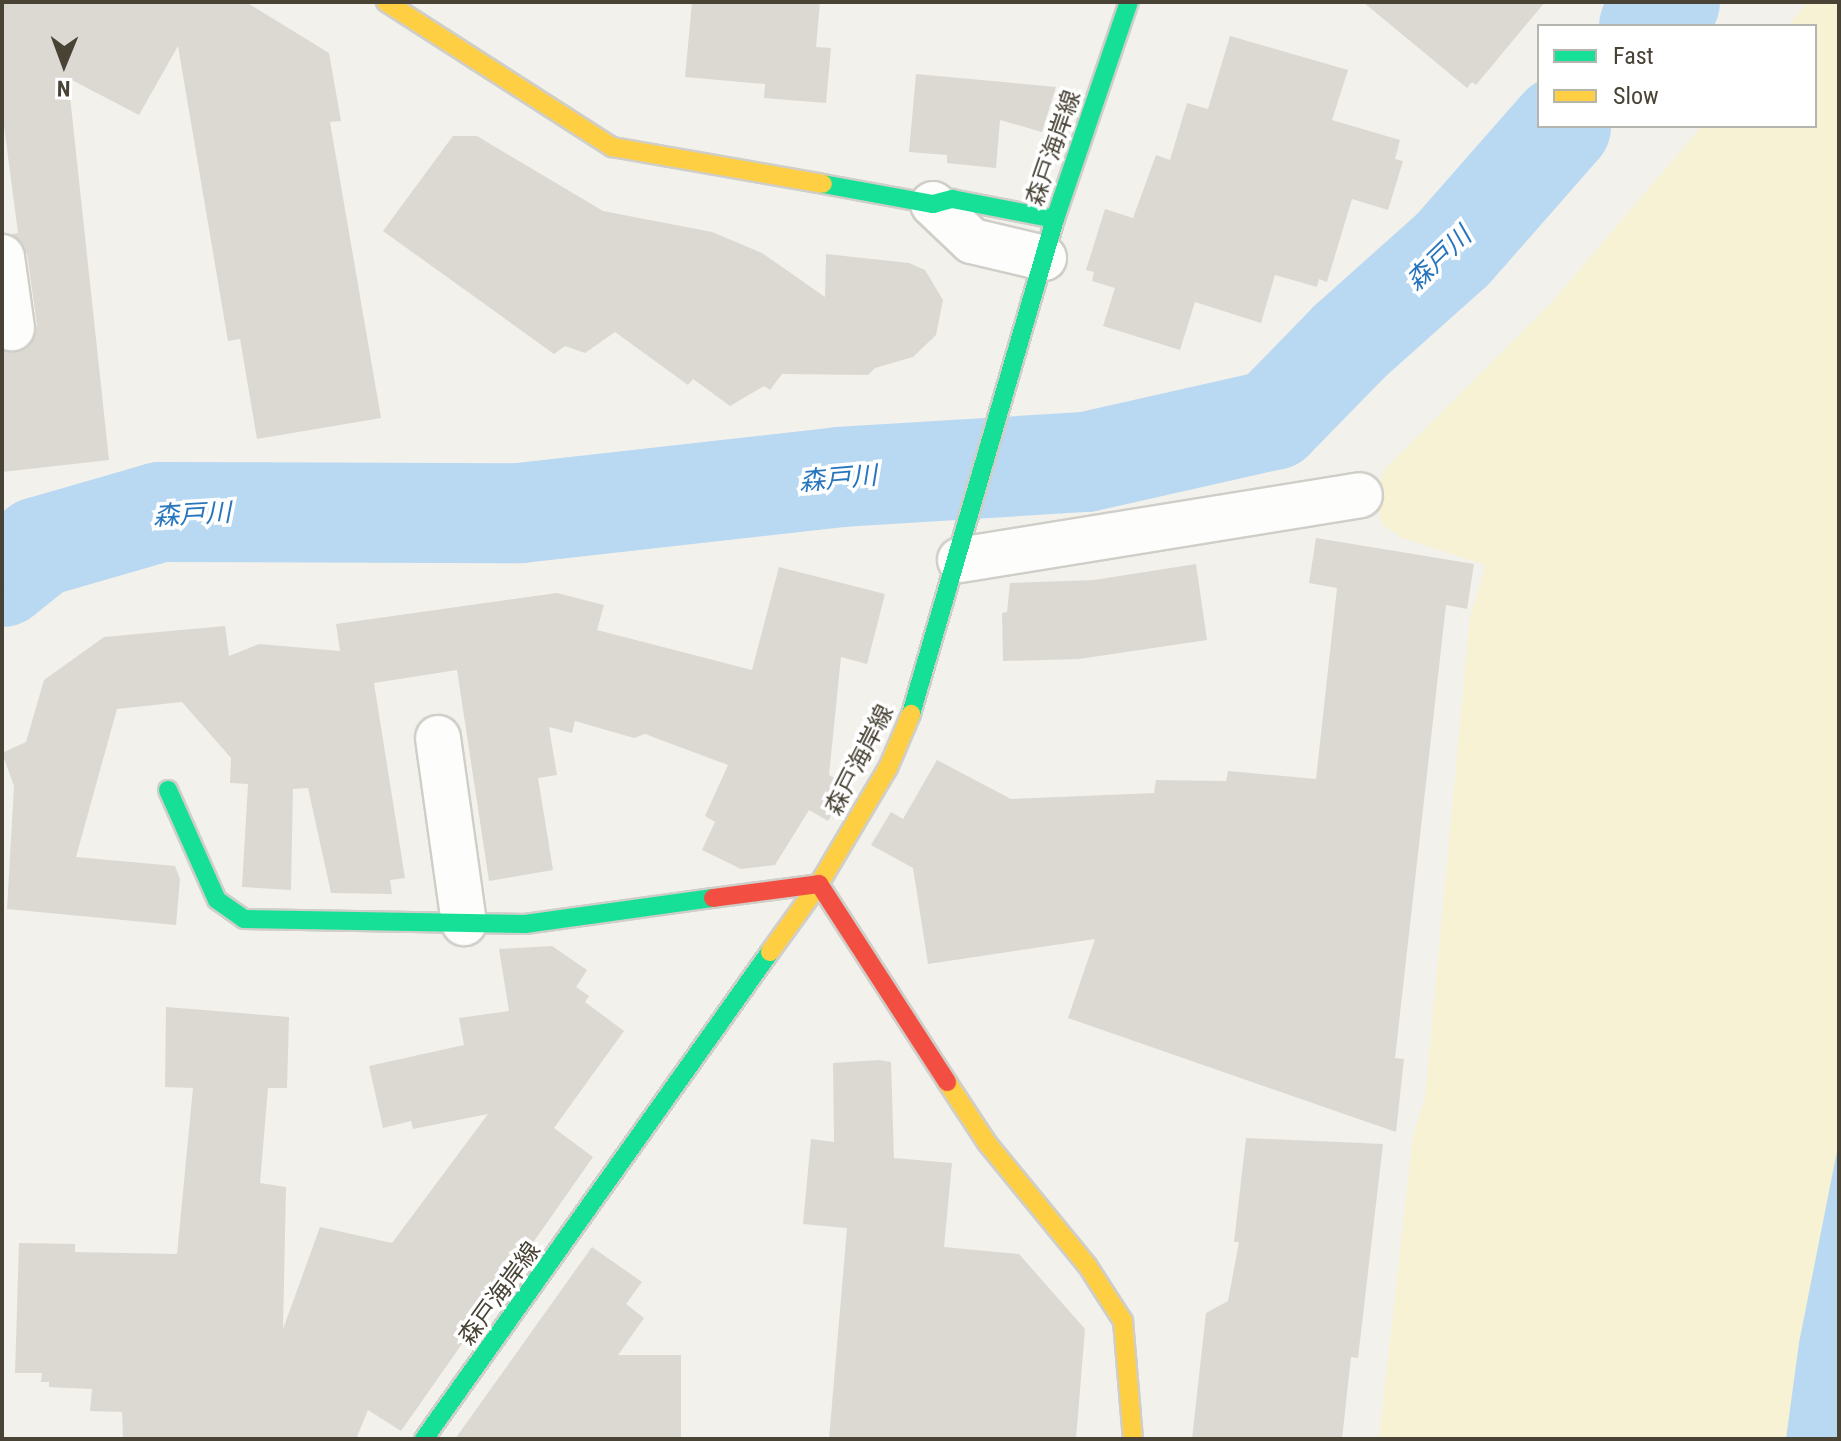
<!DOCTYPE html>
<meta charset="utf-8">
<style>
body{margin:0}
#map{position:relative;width:1841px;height:1441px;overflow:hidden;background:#f2f1eb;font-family:"Roboto Condensed","Noto Sans JP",sans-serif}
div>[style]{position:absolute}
.sand>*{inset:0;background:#f7f2d4}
.water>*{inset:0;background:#b9d8f2}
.river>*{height:100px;margin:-50px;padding:0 50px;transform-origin:50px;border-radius:50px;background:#b9d8f2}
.building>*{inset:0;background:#dcd9d3}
.roads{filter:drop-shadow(2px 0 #d0cec8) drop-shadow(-2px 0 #d0cec8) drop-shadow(0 2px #d0cec8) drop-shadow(0 -2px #d0cec8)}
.street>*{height:44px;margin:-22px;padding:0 22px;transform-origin:22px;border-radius:22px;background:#fdfdfc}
.fast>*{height:18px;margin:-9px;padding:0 9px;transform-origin:9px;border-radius:9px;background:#16e098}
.slow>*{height:18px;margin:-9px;padding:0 9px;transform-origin:9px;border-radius:9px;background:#ffcf43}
.jam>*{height:18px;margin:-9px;padding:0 9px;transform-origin:9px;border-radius:9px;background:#f24e42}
span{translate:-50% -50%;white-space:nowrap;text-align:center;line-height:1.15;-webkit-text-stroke:7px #fff;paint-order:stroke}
.street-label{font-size:24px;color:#494336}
.water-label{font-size:26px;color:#2776bd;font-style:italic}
.frame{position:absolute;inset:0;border:4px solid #494336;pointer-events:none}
.legend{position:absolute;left:1537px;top:24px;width:280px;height:104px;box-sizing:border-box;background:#fff;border:2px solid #b6b4af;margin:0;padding:10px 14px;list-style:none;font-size:24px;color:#494336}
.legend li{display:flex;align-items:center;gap:16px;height:40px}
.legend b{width:40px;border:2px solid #b6b4af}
.north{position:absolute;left:24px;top:24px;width:80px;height:80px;-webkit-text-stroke:6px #fff;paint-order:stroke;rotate:181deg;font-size:22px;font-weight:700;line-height:32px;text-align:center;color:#494336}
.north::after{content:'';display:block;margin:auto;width:28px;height:36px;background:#494336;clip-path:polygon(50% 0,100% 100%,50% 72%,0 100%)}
</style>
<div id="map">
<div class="sand">
<i style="clip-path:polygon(1808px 2px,1839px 2px,1839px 1439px,1379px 1439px,1413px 1136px,1425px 1099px,1470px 617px,1486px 565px,1402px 538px,1382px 524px,1376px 497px,1384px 470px,1552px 302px,1702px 126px,1815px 126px,1815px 26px,1788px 26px)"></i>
</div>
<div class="water">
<i style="clip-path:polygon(1839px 1141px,1839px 1439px,1786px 1439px,1799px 1343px)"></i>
</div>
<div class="river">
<i style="left:1649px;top:26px;width:32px;rotate:-49deg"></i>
<i style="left:2px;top:577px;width:48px;rotate:-39deg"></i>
<i style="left:39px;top:547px;width:126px;rotate:-16.1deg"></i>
<i style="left:160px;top:512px;width:360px;rotate:0.2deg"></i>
<i style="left:520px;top:513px;width:321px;rotate:-6.4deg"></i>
<i style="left:839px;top:477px;width:247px;rotate:-3.5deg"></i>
<i style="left:1086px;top:462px;width:192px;rotate:-12.7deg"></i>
<i style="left:1273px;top:420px;width:109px;rotate:-45.7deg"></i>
<i style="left:1349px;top:342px;width:140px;rotate:-41.8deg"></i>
<i style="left:1453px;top:249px;width:164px;rotate:-48.7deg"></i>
</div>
<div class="building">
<i style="clip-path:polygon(2px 2px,246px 2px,329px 53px,341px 121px,330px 122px,381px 418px,257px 439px,240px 339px,228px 341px,178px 46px,139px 115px,68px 78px,109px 460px,2px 472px,2px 351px,27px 348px,37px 325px,27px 254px,12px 234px,18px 233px,2px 111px)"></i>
<i style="clip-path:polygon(692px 2px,820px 2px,816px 47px,831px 48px,826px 103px,764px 98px,765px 84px,685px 77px)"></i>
<i style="clip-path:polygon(1363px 2px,1545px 2px,1476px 85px,1472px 82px,1467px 88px)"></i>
<i style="clip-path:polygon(1230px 36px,1348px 70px,1332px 120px,1400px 140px,1395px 159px,1403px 161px,1388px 210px,1352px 199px,1327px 282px,1319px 279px,1317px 287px,1275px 275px,1261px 323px,1195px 302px,1180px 350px,1103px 326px,1115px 288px,1092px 281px,1094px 272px,1086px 270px,1105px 209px,1133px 218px,1156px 155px,1170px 160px,1187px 103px,1208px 109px)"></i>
<i style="clip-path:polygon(916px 74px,1003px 82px,1056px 87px,1042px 132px,1000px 120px,996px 168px,947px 163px,947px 155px,909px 152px)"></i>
<i style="clip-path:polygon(453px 136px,477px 136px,603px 211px,712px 232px,762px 253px,825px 297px,826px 254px,909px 263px,925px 270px,943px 300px,936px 335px,913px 357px,875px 368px,868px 375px,782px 374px,770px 390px,764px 386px,730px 406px,693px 379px,688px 385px,615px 332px,585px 353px,565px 346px,554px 354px,383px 231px)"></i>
<i style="clip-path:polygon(1316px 538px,1474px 564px,1467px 609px,1446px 605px,1395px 1058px,1404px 1059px,1396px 1132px,1068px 1018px,1095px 939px,928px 964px,913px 868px,871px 845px,891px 812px,903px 819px,937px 760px,1011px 799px,1154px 793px,1156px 780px,1226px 781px,1228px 771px,1316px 779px,1337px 588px,1309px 583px)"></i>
<i style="clip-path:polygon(1196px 564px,1207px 640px,1079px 659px,1003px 661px,1002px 613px,1007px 612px,1010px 583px,1094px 580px)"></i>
<i style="clip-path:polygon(779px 567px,885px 594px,867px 664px,841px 657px,829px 775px,849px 785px,828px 821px,809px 810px,775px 865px,741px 869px,702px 850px,715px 822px,705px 816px,728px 765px,645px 734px,634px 738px,575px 721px,572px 733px,549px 727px,557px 775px,538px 778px,553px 870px,489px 881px,457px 670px,374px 683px,405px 878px,390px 880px,392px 894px,331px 893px,308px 788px,293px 789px,291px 890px,242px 887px,248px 784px,230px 783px,231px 758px,182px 702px,117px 709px,76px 857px,175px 866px,180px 879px,176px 925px,7px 909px,14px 786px,2px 753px,26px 742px,44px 680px,104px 637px,225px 626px,229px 656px,259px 644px,340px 651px,336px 624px,557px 593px,604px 605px,597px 630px,752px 670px)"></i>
<i style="clip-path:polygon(552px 946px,587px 970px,576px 987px,589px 996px,585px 1002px,624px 1031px,554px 1128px,593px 1157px,401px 1431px,368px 1410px,356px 1439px,123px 1439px,122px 1412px,90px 1411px,92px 1389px,49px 1387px,49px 1382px,41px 1382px,42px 1373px,15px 1373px,19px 1243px,75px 1244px,75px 1252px,177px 1254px,193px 1088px,165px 1087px,166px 1007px,289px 1017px,287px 1088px,268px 1088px,260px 1183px,286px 1187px,283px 1329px,320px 1227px,392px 1243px,488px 1114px,413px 1129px,411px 1121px,383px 1128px,369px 1066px,464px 1045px,459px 1018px,509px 1011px,499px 949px)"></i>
<i style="clip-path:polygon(879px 1060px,891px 1062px,894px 1158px,952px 1163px,944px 1247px,1019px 1254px,1085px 1329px,1076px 1439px,829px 1439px,847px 1228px,803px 1224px,811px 1139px,834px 1142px,833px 1063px)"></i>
<i style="clip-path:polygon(1246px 1138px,1383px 1144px,1358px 1358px,1351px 1357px,1342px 1439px,1192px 1439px,1206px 1313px,1228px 1301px,1239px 1242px,1234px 1242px)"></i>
<i style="clip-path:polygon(592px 1247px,642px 1282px,626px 1304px,644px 1318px,618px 1355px,681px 1355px,681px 1439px,455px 1439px)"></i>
</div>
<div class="roads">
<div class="street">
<i style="left:933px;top:204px;width:54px;rotate:43.5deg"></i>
<i style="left:972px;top:241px;width:74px;rotate:13.3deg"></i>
<i style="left:2px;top:257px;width:72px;rotate:82deg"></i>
<i style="left:960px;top:560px;width:405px;rotate:-9.2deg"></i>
<i style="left:438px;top:738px;width:187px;rotate:82deg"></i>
</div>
<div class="fast">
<i style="left:823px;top:184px;width:112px;rotate:10.3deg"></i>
<i style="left:933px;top:204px;width:20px;rotate:-15deg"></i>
<i style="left:952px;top:199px;width:105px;rotate:11deg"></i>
<i style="left:911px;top:714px;width:516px;rotate:-73.78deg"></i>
<i style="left:1055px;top:219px;width:229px;rotate:-71.2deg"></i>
<i style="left:168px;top:790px;width:120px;rotate:66deg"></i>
<i style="left:217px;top:900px;width:33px;rotate:35deg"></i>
<i style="left:244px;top:919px;width:281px;rotate:1deg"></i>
<i style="left:525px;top:924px;width:190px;rotate:-7.9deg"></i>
<i style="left:424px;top:1439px;width:597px;rotate:-54.61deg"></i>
</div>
<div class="slow">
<i style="left:386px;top:2px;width:269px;rotate:32.7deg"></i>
<i style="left:612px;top:147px;width:214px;rotate:9.9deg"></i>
<i style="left:770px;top:952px;width:84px;rotate:-54.2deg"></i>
<i style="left:819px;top:884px;width:135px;rotate:-59.3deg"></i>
<i style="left:888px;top:768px;width:59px;rotate:-66.9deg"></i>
<i style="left:947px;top:1082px;width:73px;rotate:56.7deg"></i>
<i style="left:987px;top:1143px;width:158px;rotate:50.7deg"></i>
<i style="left:1087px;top:1265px;width:67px;rotate:57.3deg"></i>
<i style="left:1123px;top:1321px;width:118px;rotate:85.2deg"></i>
</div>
<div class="jam">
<i style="left:713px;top:898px;width:107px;rotate:-7.5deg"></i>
<i style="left:819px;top:884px;width:236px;rotate:57.1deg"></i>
</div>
</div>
<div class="street-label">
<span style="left:1054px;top:148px;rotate:-71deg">森戸海岸線</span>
<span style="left:860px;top:760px;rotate:-63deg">森戸海岸線</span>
<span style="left:500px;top:1294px;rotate:-54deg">森戸海岸線</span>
</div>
<div class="water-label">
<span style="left:1439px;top:259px;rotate:-44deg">森戸川</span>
<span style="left:838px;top:479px;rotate:-5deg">森戸川</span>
<span style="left:192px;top:515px;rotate:-3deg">森戸川</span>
</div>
<div class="frame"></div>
<ul class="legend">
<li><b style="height:10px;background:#16e098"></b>Fast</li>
<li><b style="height:10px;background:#ffcf43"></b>Slow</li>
</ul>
<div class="north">N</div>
</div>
